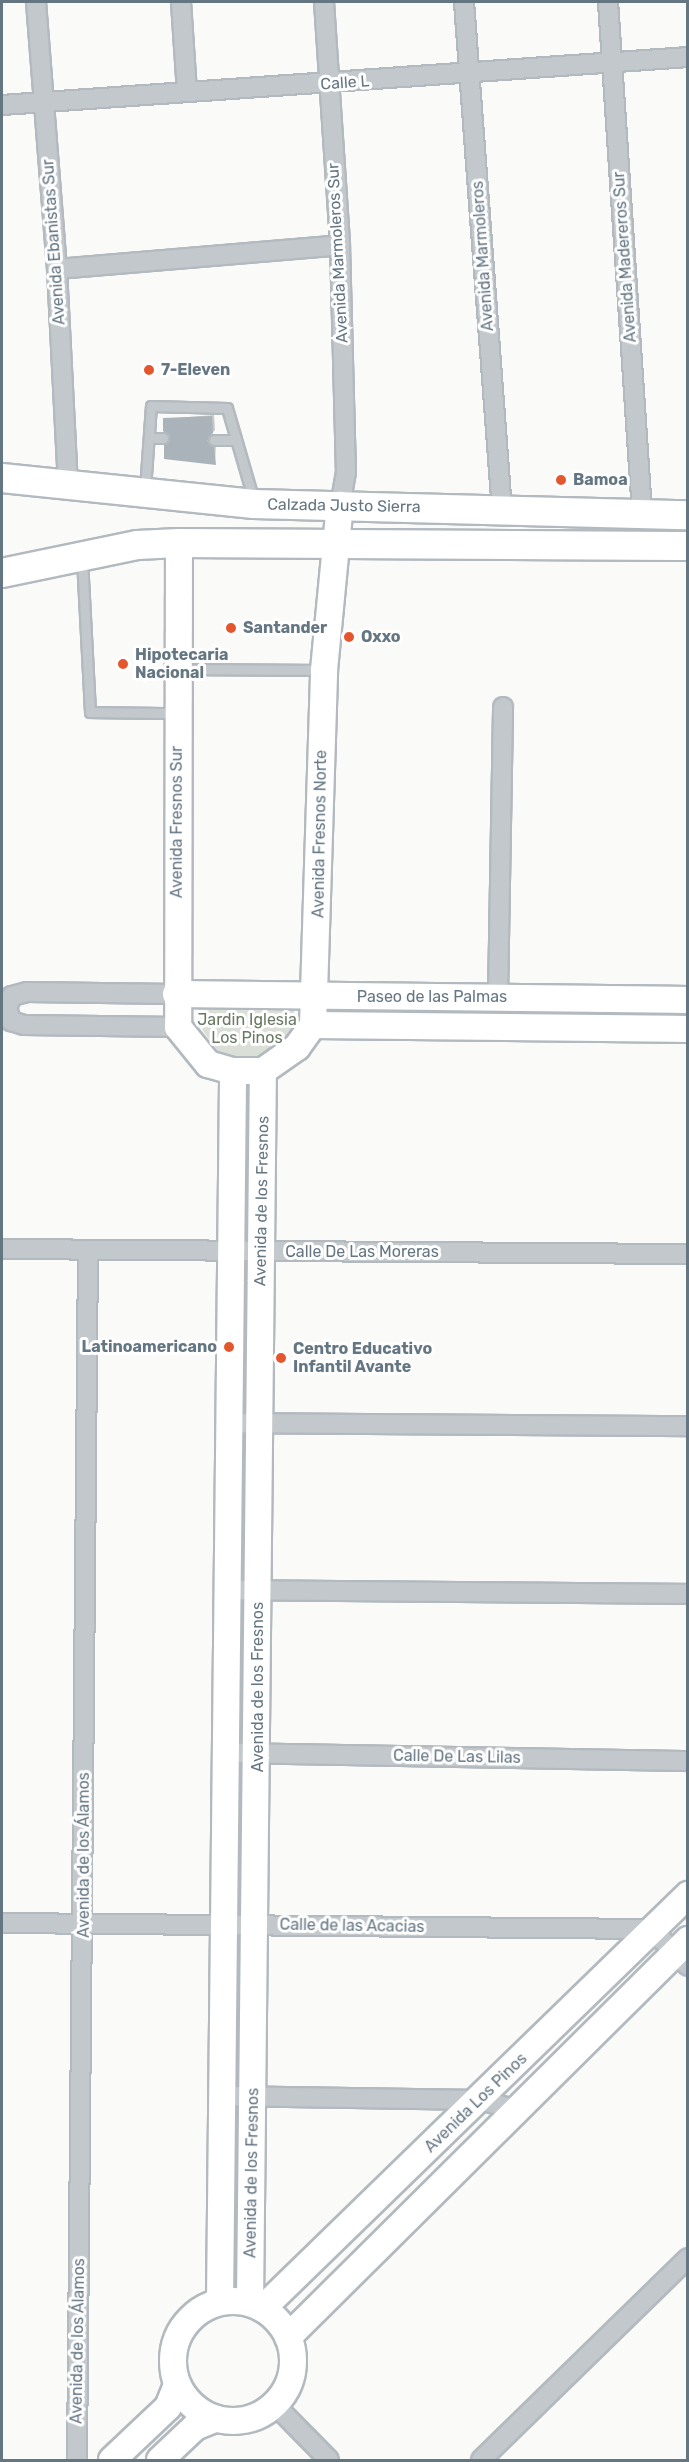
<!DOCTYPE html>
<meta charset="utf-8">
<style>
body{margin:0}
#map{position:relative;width:689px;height:2462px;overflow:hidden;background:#fafaf8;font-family:Rubik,sans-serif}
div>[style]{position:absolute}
.green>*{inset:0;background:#dadfd7}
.shadow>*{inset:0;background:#0003}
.building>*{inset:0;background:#aab3b9}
.roads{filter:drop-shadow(2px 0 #b3babf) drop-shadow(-2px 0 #b3babf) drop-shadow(0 2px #b3babf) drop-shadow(0 -2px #b3babf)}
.lane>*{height:9px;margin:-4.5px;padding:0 4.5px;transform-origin:4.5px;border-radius:4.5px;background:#c3c8cc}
.street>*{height:18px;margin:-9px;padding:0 9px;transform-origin:9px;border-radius:9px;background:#c3c8cc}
.secondary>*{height:26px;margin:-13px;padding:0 13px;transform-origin:13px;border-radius:13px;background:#fff}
.secondary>.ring{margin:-13px;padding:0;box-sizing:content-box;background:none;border:26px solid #fff;border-radius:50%}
.primary>*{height:28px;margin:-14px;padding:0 14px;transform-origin:14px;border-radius:14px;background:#fff}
.dots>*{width:16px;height:16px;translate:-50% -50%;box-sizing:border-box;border:3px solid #fff;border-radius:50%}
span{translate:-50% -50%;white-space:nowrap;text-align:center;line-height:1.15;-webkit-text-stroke:6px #fff;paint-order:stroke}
.street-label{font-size:16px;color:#657683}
.poi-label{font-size:16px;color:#657683;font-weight:700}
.left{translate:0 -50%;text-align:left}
.right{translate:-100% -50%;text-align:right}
.park-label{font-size:16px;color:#687a64}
.frame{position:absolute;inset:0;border:3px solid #657683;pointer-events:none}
</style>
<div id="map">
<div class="green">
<i style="clip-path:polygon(207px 999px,294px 1007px,295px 1032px,273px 1051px,256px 1058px,221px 1055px,203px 1031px,198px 1008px)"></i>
</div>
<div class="shadow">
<i style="clip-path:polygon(214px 415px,215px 430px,208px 438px,216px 444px,215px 464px,172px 437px,164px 419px)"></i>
</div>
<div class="building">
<i style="clip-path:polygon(212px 416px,213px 433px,207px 441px,214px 447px,216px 465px,164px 459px,164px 445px,170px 437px,163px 431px,163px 418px)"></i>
</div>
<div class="roads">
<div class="lane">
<i style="left:149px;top:438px;width:14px"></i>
<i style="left:214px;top:440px;width:22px"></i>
<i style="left:145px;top:489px;width:83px;rotate:-85.9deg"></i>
<i style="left:151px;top:406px;width:76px;rotate:1.5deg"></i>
<i style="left:227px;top:408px;width:97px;rotate:73.8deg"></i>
<i style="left:82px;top:559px;width:153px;rotate:87deg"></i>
<i style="left:90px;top:712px;width:88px;rotate:0.7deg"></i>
<i style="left:179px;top:669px;width:142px;rotate:0.4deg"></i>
</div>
<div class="street">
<i style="left:36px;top:2px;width:268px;rotate:85.5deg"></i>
<i style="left:57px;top:269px;width:214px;rotate:87.1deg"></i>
<i style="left:181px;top:2px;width:90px;rotate:86.2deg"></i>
<i style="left:324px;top:2px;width:244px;rotate:86.2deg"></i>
<i style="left:340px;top:245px;width:227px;rotate:88.5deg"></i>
<i style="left:346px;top:472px;width:34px;rotate:100deg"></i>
<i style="left:464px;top:2px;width:510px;rotate:85.73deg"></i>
<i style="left:608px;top:2px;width:512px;rotate:86.19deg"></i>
<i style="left:2px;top:105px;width:688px;rotate:-4deg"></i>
<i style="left:57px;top:269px;width:284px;rotate:-4.8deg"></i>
<i style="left:176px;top:994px;width:149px;rotate:-179.2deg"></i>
<i style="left:27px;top:992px;width:16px;rotate:165deg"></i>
<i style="left:12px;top:996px;width:12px;rotate:114deg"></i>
<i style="left:7px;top:1007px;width:15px;rotate:74deg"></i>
<i style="left:11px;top:1021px;width:14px;rotate:17deg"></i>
<i style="left:24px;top:1025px;width:154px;rotate:0.7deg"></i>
<i style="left:498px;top:997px;width:290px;rotate:-89deg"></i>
<i style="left:2px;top:1249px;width:686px;rotate:0.42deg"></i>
<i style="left:229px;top:1423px;width:459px;rotate:0.4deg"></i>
<i style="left:228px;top:1590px;width:460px;rotate:0.5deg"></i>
<i style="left:226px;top:1753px;width:462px;rotate:1deg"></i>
<i style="left:2px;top:1923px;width:649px;rotate:0.53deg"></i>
<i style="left:651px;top:1929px;width:52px;rotate:45deg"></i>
<i style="left:222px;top:2096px;width:258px;rotate:0.9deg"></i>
<i style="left:480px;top:2100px;width:35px;rotate:15deg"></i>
<i style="left:275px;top:2405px;width:77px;rotate:45.5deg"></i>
<i style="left:77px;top:2460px;width:1210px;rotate:-89.48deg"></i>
<i style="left:481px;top:2460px;width:289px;rotate:-44.3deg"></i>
</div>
<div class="secondary">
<i style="left:179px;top:543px;width:484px;rotate:90.1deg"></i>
<i style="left:178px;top:1027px;width:48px;rotate:51deg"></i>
<i style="left:208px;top:1064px;width:26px;rotate:16deg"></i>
<i style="left:233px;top:1071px;width:30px"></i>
<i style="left:263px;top:1071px;width:42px;rotate:-35.2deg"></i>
<i style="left:297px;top:1047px;width:27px;rotate:-54deg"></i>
<i style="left:313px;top:1025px;width:355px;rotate:-88.2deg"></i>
<i style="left:324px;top:670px;width:166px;rotate:-84.5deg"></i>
<i style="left:176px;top:994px;width:512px;rotate:0.67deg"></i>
<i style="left:313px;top:1025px;width:375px;rotate:0.6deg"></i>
<i class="ring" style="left:173px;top:2301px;width:94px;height:94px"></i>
<i style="left:220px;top:2302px;width:1231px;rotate:-89.39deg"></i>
<i style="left:250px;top:2303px;width:1232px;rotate:-89.4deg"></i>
<i style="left:263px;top:2308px;width:593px;rotate:-44.18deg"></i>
<i style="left:288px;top:2337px;width:564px;rotate:-44.78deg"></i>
<i style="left:112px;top:2460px;width:77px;rotate:-43.4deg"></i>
<i style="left:168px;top:2407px;width:24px;rotate:-68deg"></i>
<i style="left:160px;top:2460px;width:48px;rotate:-43.3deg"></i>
<i style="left:195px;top:2427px;width:22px;rotate:-22deg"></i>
</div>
<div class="primary">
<i style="left:2px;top:478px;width:253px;rotate:5.9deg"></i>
<i style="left:254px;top:504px;width:434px;rotate:1.5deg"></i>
<i style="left:2px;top:573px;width:138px;rotate:-11.7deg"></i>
<i style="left:137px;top:545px;width:42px;rotate:-2.7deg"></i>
<i style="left:179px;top:543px;width:509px;rotate:0.34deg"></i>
</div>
</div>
<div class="dots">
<i style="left:149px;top:370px;background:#e4572e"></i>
<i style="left:561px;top:480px;background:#e4572e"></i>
<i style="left:231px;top:628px;background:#e4572e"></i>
<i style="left:349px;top:637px;background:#e4572e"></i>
<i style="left:123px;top:664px;background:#e4572e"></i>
<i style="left:229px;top:1347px;background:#e4572e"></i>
<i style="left:281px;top:1358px;background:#e4572e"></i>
</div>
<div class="street-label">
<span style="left:345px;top:83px;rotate:-4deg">Calle L</span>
<span style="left:54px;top:242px;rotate:-94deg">Avenida Ebanistas Sur</span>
<span style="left:338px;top:253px;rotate:-93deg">Avenida Marmoleros Sur</span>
<span style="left:483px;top:256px;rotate:-94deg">Avenida Marmoleros</span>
<span style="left:625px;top:257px;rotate:-94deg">Avenida Madereros Sur</span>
<span style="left:344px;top:506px;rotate:1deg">Calzada Justo Sierra</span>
<span style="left:177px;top:822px;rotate:-90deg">Avenida Fresnos Sur</span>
<span style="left:320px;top:834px;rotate:-89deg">Avenida Fresnos Norte</span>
<span style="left:432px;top:997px">Paseo de las Palmas</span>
<span style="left:262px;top:1201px;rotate:-89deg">Avenida de los Fresnos</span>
<span style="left:362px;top:1252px">Calle De Las Moreras</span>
<span style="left:258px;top:1687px;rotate:-90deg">Avenida de los Fresnos</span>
<span style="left:457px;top:1757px;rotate:1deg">Calle De Las Lilas</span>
<span style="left:84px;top:1855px;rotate:-90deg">Avenida de los Álamos</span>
<span style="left:352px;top:1926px;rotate:1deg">Calle de las Acacias</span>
<span style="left:476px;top:2103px;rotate:-44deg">Avenida Los Pinos</span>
<span style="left:252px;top:2173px;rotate:-89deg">Avenida de los Fresnos</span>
<span style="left:78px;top:2341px;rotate:-89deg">Avenida de los Álamos</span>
</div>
<div class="poi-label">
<span class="left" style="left:161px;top:370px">7-Eleven</span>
<span class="left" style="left:573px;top:480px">Bamoa</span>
<span class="left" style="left:243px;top:628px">Santander</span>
<span class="left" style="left:361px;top:637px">Oxxo</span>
<span class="left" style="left:135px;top:664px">Hipotecaria<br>Nacional</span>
<span class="right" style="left:217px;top:1347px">Latinoamericano</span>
<span class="left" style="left:293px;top:1358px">Centro Educativo<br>Infantil Avante</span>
</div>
<div class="park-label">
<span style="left:247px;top:1029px">Jardin Iglesia<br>Los Pinos</span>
</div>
<div class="frame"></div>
</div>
